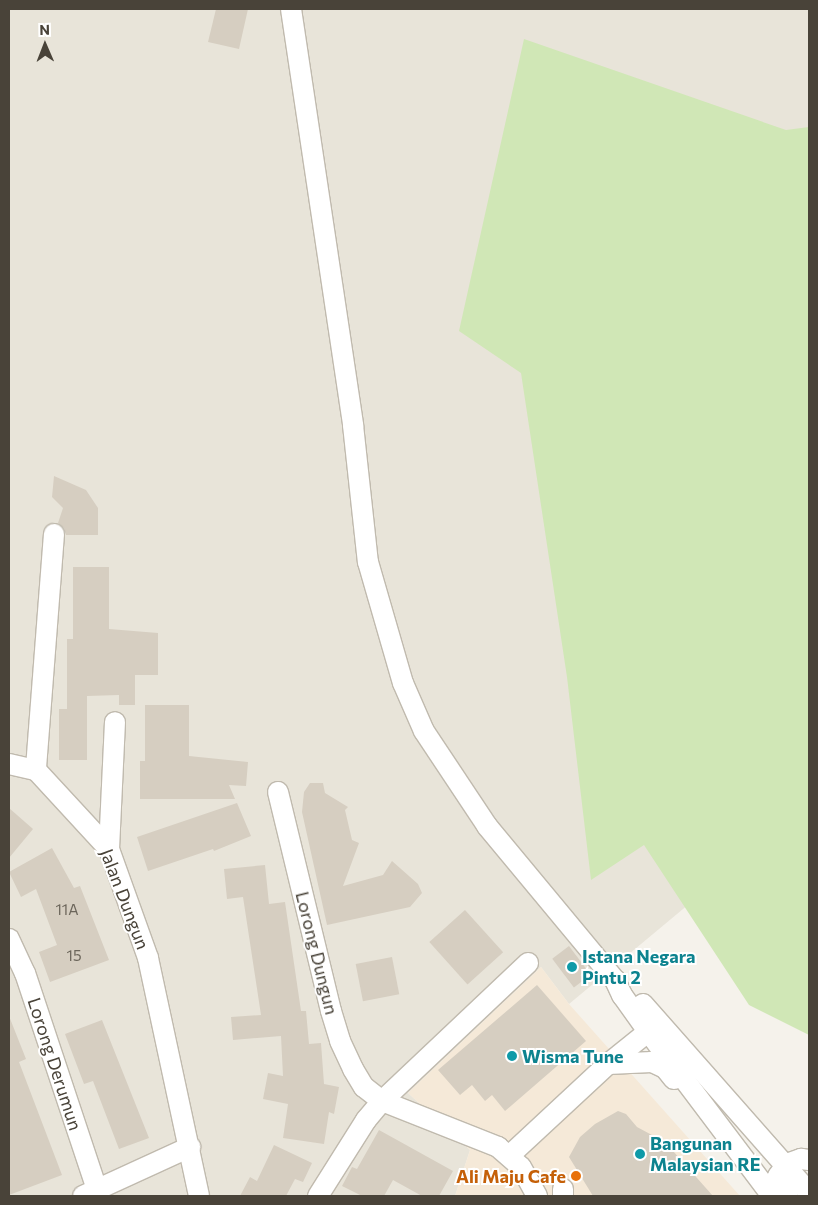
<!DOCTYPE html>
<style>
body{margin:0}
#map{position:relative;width:818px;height:1205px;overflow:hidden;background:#f5f2eb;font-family:Commissioner,sans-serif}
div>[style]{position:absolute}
.residential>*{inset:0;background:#e8e4d9}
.commercial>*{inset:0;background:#f5e9d8}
.green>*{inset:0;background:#d0e7b6}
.building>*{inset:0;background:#d6cec1;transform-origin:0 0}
.roads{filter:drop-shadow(1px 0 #c0baae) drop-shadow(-1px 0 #c0baae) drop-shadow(0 1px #c0baae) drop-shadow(0 -1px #c0baae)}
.minor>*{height:20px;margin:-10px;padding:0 10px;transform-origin:10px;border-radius:10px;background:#fff}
.dots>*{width:14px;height:14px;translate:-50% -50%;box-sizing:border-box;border:2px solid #fff;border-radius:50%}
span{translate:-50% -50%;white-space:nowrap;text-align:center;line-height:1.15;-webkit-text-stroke:4px #fff;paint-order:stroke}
.number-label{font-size:15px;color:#6c665b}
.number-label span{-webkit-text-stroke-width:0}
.street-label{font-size:18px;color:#494339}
.culture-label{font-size:18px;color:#0d838f;font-weight:700}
.left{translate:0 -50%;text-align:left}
.food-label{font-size:18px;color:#c56008;font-weight:700}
.right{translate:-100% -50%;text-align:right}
.frame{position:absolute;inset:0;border:10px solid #494339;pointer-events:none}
.north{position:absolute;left:20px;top:20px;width:50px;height:50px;-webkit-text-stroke:4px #fff;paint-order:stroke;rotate:359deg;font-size:14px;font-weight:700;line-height:20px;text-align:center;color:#494339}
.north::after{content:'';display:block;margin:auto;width:18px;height:22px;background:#494339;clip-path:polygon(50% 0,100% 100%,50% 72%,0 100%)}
</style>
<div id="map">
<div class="residential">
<i style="clip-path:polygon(9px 9px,809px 9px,809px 804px,569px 1004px,541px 967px,408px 1093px,470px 1150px,455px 1196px,9px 1196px)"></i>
</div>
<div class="commercial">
<i style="clip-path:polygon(541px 967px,569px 1004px,740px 1196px,455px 1196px,470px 1150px,408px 1093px)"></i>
</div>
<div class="green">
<i style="clip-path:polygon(524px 39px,786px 130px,809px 127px,809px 1035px,749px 1005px,644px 845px,591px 880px,567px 677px,521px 373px,459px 331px)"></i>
</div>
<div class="building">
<i style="clip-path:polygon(216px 9px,248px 9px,239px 49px,208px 42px)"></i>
<i style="clip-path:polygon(54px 476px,86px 490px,98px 508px,98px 535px,66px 535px,64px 528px,58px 523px,63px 508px,52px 497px)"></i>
<i style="clip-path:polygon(73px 567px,109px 567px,109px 629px,158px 633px,158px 675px,135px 675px,135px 705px,119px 705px,119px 695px,87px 696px,87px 760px,59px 760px,59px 709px,67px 709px,67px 639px,73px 639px)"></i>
<i style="clip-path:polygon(145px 705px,189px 705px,189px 756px,248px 762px,246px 786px,229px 785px,235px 799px,140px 799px,140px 761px,145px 761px)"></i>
<i style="clip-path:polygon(310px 783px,323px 783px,325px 793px,348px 807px,345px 810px,352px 840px,359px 843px,343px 886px,383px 875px,392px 861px,418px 884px,422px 893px,410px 907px,327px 925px,302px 812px,304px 792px)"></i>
<i style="clip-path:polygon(237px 803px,251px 836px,214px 851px,213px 849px,148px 871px,137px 837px)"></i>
<i style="clip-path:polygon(9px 808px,33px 829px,9px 858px)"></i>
<i style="clip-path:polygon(52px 848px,74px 888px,80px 886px,109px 960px,50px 982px,39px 952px,57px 945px,36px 889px,21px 897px,9px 872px)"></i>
<i style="clip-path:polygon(265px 865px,269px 904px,285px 902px,301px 1011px,306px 1011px,309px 1044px,321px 1043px,324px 1084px,339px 1087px,334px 1114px,329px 1112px,324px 1144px,283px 1138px,288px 1104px,263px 1099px,268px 1073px,283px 1076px,281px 1036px,233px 1040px,231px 1017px,261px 1015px,243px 897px,227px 899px,224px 869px)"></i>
<i style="left:465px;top:910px;width:57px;height:48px;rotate:48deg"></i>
<i style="left:569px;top:946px;width:36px;height:21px;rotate:53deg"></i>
<i style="left:392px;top:957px;width:38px;height:37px;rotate:79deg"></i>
<i style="clip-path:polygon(537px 985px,586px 1041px,505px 1111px,492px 1095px,485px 1101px,472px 1085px,460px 1095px,438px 1070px)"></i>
<i style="clip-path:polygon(9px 1016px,26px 1059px,19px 1062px,62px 1175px,9px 1195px)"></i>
<i style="clip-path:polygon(102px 1020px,149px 1138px,119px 1149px,93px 1081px,84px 1084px,65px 1034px)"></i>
<i style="clip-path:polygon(618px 1111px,626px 1114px,637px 1127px,665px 1142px,713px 1196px,593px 1196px,569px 1157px,580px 1137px,595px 1124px)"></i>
<i style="clip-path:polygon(379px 1130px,453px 1171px,439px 1196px,422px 1196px,393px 1180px,384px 1196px,362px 1196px,342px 1186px,352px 1167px,357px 1169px)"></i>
<i style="clip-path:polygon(274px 1145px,312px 1163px,303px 1182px,295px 1179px,286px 1196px,240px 1196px,250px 1177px,257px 1181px)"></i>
</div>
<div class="roads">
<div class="minor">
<i style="left:291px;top:9px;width:421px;rotate:81.5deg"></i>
<i style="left:353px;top:425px;width:138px;rotate:83.8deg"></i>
<i style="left:368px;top:562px;width:126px;rotate:73.9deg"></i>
<i style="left:403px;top:683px;width:52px;rotate:66.4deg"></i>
<i style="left:424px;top:731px;width:114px;rotate:56.4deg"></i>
<i style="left:487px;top:826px;width:200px;rotate:50.3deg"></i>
<i style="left:615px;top:980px;width:17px;rotate:65deg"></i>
<i style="left:622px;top:995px;width:43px;rotate:54.5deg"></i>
<i style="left:647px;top:1030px;width:208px;rotate:53deg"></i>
<i style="left:54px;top:534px;width:237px;rotate:94.4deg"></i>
<i style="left:36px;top:770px;width:108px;rotate:47.3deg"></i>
<i style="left:109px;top:849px;width:116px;rotate:70.3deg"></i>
<i style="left:148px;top:958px;width:243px;rotate:77.9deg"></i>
<i style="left:9px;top:764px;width:28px;rotate:13deg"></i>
<i style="left:278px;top:792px;width:225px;rotate:76.4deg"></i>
<i style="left:331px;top:1011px;width:31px;rotate:73deg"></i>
<i style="left:340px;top:1041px;width:31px;rotate:65deg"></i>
<i style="left:353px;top:1069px;width:21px;rotate:59deg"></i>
<i style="left:364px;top:1087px;width:23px;rotate:38deg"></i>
<i style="left:382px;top:1101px;width:125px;rotate:21.6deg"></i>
<i style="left:498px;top:1147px;width:30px;rotate:41deg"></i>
<i style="left:521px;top:1167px;width:33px;rotate:61deg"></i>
<i style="left:109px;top:849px;width:127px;rotate:-87.3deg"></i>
<i style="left:9px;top:939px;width:38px;rotate:65deg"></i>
<i style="left:25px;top:973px;width:229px;rotate:71.6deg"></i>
<i style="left:643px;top:1004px;width:251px;rotate:48.6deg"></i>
<i style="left:608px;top:1064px;width:44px;rotate:-2.6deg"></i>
<i style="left:652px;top:1062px;width:14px;rotate:25deg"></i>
<i style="left:665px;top:1068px;width:14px;rotate:51deg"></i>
<i style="left:509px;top:1156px;width:135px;rotate:-42.9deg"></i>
<i style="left:608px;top:1064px;width:65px;rotate:-38.8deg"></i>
<i style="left:83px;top:1196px;width:118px;rotate:-24.6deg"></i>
<i style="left:318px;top:1196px;width:90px;rotate:-57.7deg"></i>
<i style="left:366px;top:1120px;width:25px;rotate:-50deg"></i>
<i style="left:382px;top:1101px;width:201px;rotate:-43.4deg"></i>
<i style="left:563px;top:1196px;width:7px;rotate:-90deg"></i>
<i style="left:788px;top:1196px;width:22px;rotate:-117deg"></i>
<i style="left:778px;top:1176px;width:15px;rotate:-53deg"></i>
<i style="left:787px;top:1164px;width:15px;rotate:-20deg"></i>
<i style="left:801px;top:1159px;width:8px;rotate:7deg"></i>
</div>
</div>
<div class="dots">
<i style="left:572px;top:967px;background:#0f9aa8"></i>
<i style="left:512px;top:1056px;background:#0f9aa8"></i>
<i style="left:640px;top:1154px;background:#0f9aa8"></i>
<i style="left:576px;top:1176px;background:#e8710a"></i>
</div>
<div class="number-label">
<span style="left:67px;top:910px">11A</span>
<span style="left:74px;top:956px">15</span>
</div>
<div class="street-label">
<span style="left:125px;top:899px;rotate:69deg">Jalan Dungun</span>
<span style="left:317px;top:953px;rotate:76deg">Lorong Dungun</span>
<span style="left:55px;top:1064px;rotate:72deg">Lorong Derumun</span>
</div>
<div class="culture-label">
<span class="left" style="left:582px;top:967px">Istana Negara<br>Pintu 2</span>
<span class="left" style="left:522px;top:1056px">Wisma Tune</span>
<span class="left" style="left:650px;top:1154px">Bangunan<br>Malaysian RE</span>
</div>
<div class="food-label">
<span class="right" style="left:566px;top:1176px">Ali Maju Cafe</span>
</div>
<div class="frame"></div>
<div class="north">N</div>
</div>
